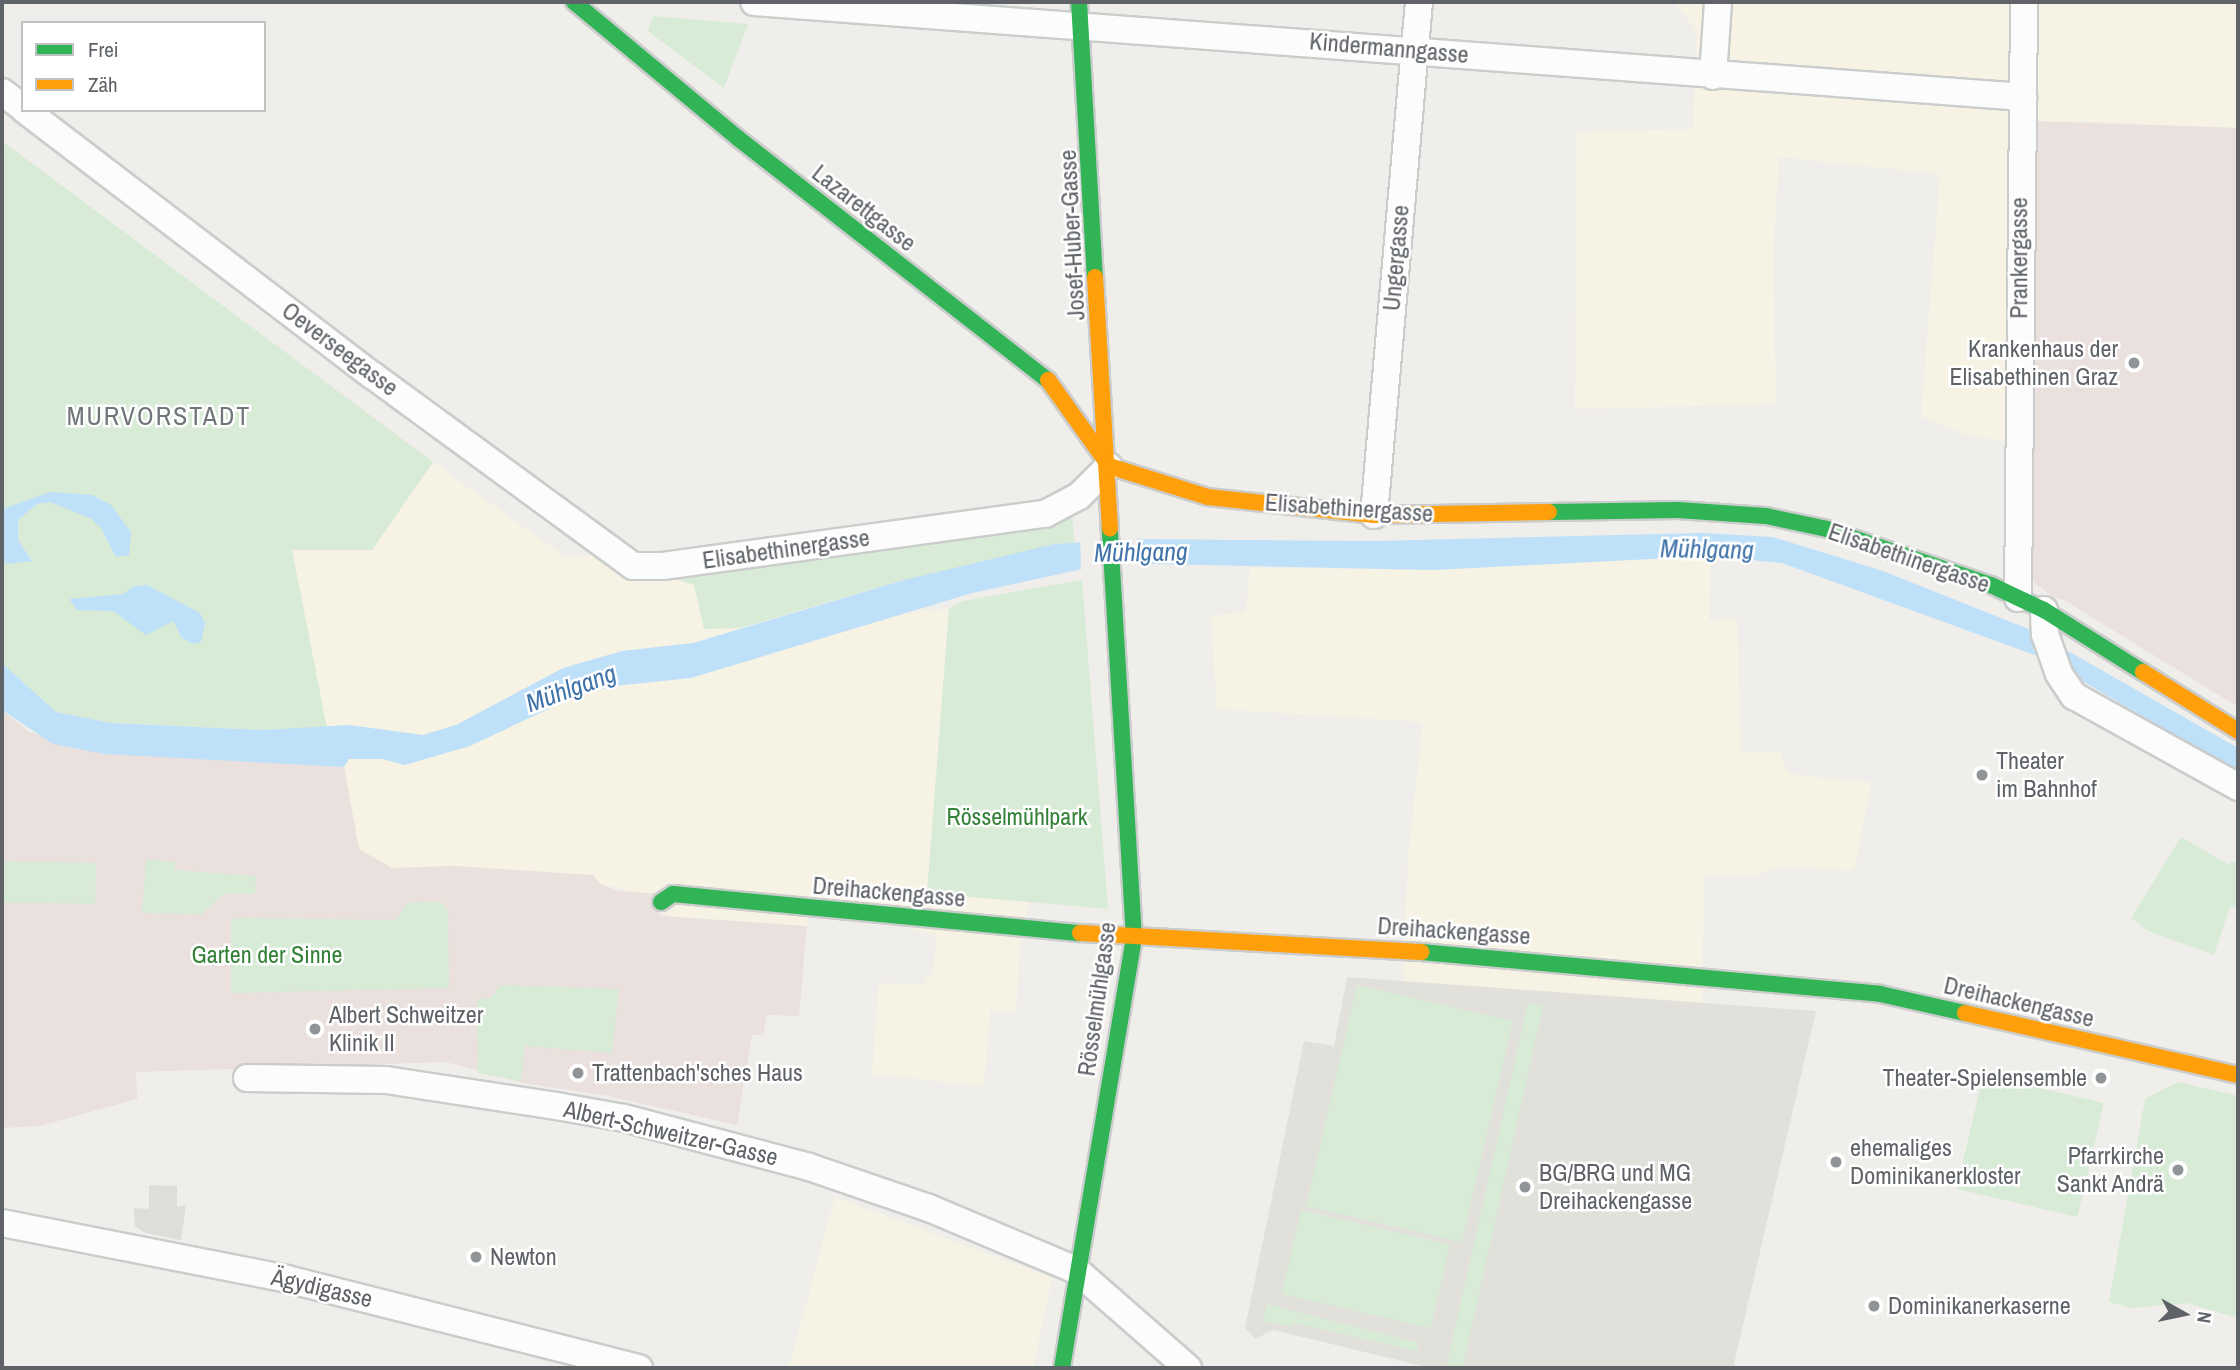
<!DOCTYPE html>
<meta charset="utf-8">
<style>
body{margin:0}
#map{position:relative;width:2240px;height:1370px;overflow:hidden;background:#efeeea;font-family:"Archivo Narrow",sans-serif}
div>[style]{position:absolute}
.commercial>*{inset:0;background:#f7f3e4}
.industrial>*{inset:0;background:#dfddda}
.education>*{inset:0;background:#e2e0da}
.medical>*{inset:0;background:#eae0de}
.green>*{inset:0;background:#d8ebd6;transform-origin:0 0}
.water>*{inset:0;background:#bfe0f9}
.pier>*{inset:0;background:#efeeea}
.roads{filter:drop-shadow(2px 0 #cbcccc) drop-shadow(-2px 0 #cbcccc) drop-shadow(0 2px #cbcccc) drop-shadow(0 -2px #cbcccc)}
.street>*{height:26px;margin:-13px;padding:0 13px;transform-origin:13px;border-radius:13px;background:#fdfcfc}
.fast>*{height:16px;margin:-8px;padding:0 8px;transform-origin:8px;border-radius:8px;background:#30b455}
.slow>*{height:16px;margin:-8px;padding:0 8px;transform-origin:8px;border-radius:8px;background:#ff9f0a}
.dots>*{width:19px;height:19px;translate:-50% -50%;box-sizing:border-box;border:4px solid #fff;border-radius:50%}
span{translate:-50% -50%;white-space:nowrap;text-align:center;line-height:1.15;-webkit-text-stroke:5px #fff;paint-order:stroke}
.street-label{font-size:24px;color:#5f6368}
.poi-label{font-size:24px;color:#5f6368}
.right{translate:-100% -50%;text-align:right}
.left{translate:0 -50%;text-align:left}
.park-label{font-size:24px;color:#348238}
.neighbourhood-label{font-size:26px;color:#70757a;letter-spacing:2px}
.water-label{font-size:26px;color:#4174aa;font-style:italic}
.frame{position:absolute;inset:0;border:4px solid #5f6368;pointer-events:none}
.legend{position:absolute;left:21px;top:21px;width:245px;height:91px;box-sizing:border-box;background:#fff;border:2px solid #bfc1c3;margin:0;padding:9px 12px;list-style:none;font-size:21px;color:#5f6368}
.legend li{display:flex;align-items:center;gap:14px;height:35px}
.legend b{width:35px;border:2px solid #bfc1c3}
.north{position:absolute;left:2149px;top:1279px;width:70px;height:70px;-webkit-text-stroke:5px #fff;paint-order:stroke;rotate:99deg;font-size:19px;font-weight:700;line-height:28px;text-align:center;color:#5f6368}
.north::after{content:'';display:block;margin:auto;width:24px;height:32px;background:#5f6368;clip-path:polygon(50% 0,100% 100%,50% 72%,0 100%)}
</style>
<div id="map">
<div class="commercial">
<i style="clip-path:polygon(1674px 2px,2238px 2px,2238px 128px,2077px 121px,2007px 441px,1967px 435px,1921px 416px,1940px 174px,1779px 157px,1773px 253px,1776px 404px,1575px 409px,1577px 132px,1693px 129px,1697px 31px)"></i>
<i style="clip-path:polygon(433px 462px,565px 557px,602px 555px,694px 585px,704px 629px,949px 609px,927px 893px,1029px 902px,1020px 943px,1016px 1012px,990px 1010px,984px 1086px,872px 1074px,879px 983px,923px 985px,934px 970px,936px 936px,808px 896px,807px 926px,668px 916px,641px 893px,600px 884px,455px 866px,392px 868px,359px 849px,344px 767px,324px 721px,292px 550px,372px 550px)"></i>
<i style="clip-path:polygon(1711px 556px,1709px 620px,1737px 619px,1741px 752px,1780px 752px,1789px 774px,1871px 783px,1854px 871px,1784px 866px,1752px 876px,1704px 876px,1702px 1003px,1403px 981px,1408px 858px,1423px 722px,1217px 709px,1211px 616px,1246px 612px,1250px 568px,1434px 570px)"></i>
<i style="clip-path:polygon(835px 1197px,1052px 1278px,1033px 1368px,789px 1368px)"></i>
</div>
<div class="industrial">
<i style="clip-path:polygon(149px 1185px,177px 1186px,177px 1207px,186px 1205px,181px 1240px,145px 1233px,135px 1226px,134px 1208px,149px 1209px)"></i>
</div>
<div class="education">
<i style="clip-path:polygon(1347px 977px,1816px 1011px,1733px 1368px,1431px 1368px,1273px 1330px,1255px 1339px,1245px 1328px,1304px 1041px,1334px 1046px)"></i>
</div>
<div class="medical">
<i style="clip-path:polygon(2035px 121px,2238px 128px,2238px 707px,2064px 600px,2053px 597px,2031px 580px,2029px 289px)"></i>
<i style="clip-path:polygon(2px 710px,30px 733px,228px 760px,344px 767px,359px 849px,392px 868px,455px 866px,593px 875px,600px 884px,618px 891px,662px 894px,660px 916px,807px 926px,799px 1016px,767px 1015px,763px 1035px,752px 1035px,737px 1125px,608px 1096px,523px 1083px,446px 1062px,136px 1072px,137px 1099px,39px 1126px,2px 1128px)"></i>
</div>
<div class="green">
<i style="clip-path:polygon(653px 16px,748px 24px,724px 88px,648px 31px)"></i>
<i style="clip-path:polygon(2px 141px,433px 462px,372px 550px,292px 550px,327px 728px,264px 730px,111px 723px,56px 712px,2px 663px)"></i>
<i style="clip-path:polygon(1072px 513px,1074px 542px,904px 580px,740px 628px,704px 629px,694px 585px,661px 574px)"></i>
<i style="clip-path:polygon(1082px 580px,1108px 909px,927px 893px,949px 609px,962px 601px)"></i>
<i style="clip-path:polygon(2181px 837px,2229px 865px,2231px 861px,2238px 864px,2238px 909px,2230px 906px,2214px 955px,2148px 931px,2131px 918px)"></i>
<i style="clip-path:polygon(146px 859px,175px 862px,175px 870px,256px 876px,255px 894px,224px 894px,202px 914px,142px 913px)"></i>
<i style="left:96px;top:863px;width:41px;height:94px;rotate:91deg"></i>
<i style="clip-path:polygon(425px 902px,441px 902px,448px 911px,449px 988px,231px 993px,231px 922px,235px 918px,396px 920px,407px 903px)"></i>
<i style="clip-path:polygon(501px 985px,619px 989px,612px 1053px,525px 1046px,521px 1081px,478px 1073px,477px 999px,490px 998px)"></i>
<i style="left:1357px;top:985px;width:160px;height:227px;rotate:13deg"></i>
<i style="clip-path:polygon(1528px 1003px,1543px 1006px,1465px 1357px,1462px 1368px,1446px 1368px)"></i>
<i style="left:1983px;top:1075px;width:124px;height:117px;rotate:13deg"></i>
<i style="clip-path:polygon(2178px 1082px,2238px 1096px,2238px 1318px,2187px 1303px,2131px 1308px,2109px 1302px,2145px 1099px)"></i>
<i style="left:1301px;top:1210px;width:153px;height:86px;rotate:13deg"></i>
<i style="clip-path:polygon(1267px 1304px,1419px 1343px,1417px 1351px,1294px 1323px,1293px 1327px,1263px 1321px)"></i>
</div>
<div class="water">
<i style="clip-path:polygon(50px 492px,92px 495px,111px 505px,131px 532px,129px 555px,116px 557px,101px 528px,90px 518px,50px 502px,37px 504px,18px 520px,18px 540px,32px 561px,6px 564px,2px 557px,2px 509px)"></i>
<i style="clip-path:polygon(1702px 533px,1773px 537px,1883px 571px,2031px 630px,2238px 748px,2238px 772px,2043px 658px,1782px 563px,1709px 556px,1434px 570px,1110px 563px,972px 593px,691px 678px,614px 686px,574px 697px,470px 746px,405px 765px,382px 759px,349px 759px,344px 767px,104px 754px,53px 744px,2px 710px,2px 663px,56px 712px,111px 723px,264px 730px,349px 725px,423px 735px,456px 725px,563px 668px,622px 651px,693px 643px,904px 580px,1055px 544px,1135px 539px,1374px 541px)"></i>
<i style="clip-path:polygon(147px 585px,200px 613px,205px 623px,201px 642px,193px 644px,182px 638px,173px 621px,146px 635px,113px 611px,77px 610px,69px 599px,124px 594px,132px 587px)"></i>
</div>
<div class="pier">
<i style="clip-path:polygon(1137px 536px,1139px 564px,1081px 570px,1080px 538px)"></i>
</div>
<div class="roads">
<div class="street">
<i style="left:754px;top:2px;width:1273px;rotate:4.28deg"></i>
<i style="left:1713px;top:76px;width:74px;rotate:-86.1deg"></i>
<i style="left:2px;top:92px;width:26px;rotate:37deg"></i>
<i style="left:25px;top:110px;width:437px;rotate:37.4deg"></i>
<i style="left:372px;top:375px;width:323px;rotate:36.2deg"></i>
<i style="left:633px;top:566px;width:30px"></i>
<i style="left:663px;top:566px;width:386px;rotate:-7.8deg"></i>
<i style="left:1045px;top:514px;width:38px;rotate:-28deg"></i>
<i style="left:1079px;top:496px;width:42px;rotate:-45deg"></i>
<i style="left:1374px;top:515px;width:515px;rotate:-84.99deg"></i>
<i style="left:2018px;top:598px;width:596px;rotate:-89.42deg"></i>
<i style="left:2044px;top:610px;width:24px;rotate:88deg"></i>
<i style="left:2045px;top:634px;width:42px;rotate:70.7deg"></i>
<i style="left:2059px;top:674px;width:27px;rotate:56deg"></i>
<i style="left:2074px;top:696px;width:188px;rotate:29deg"></i>
<i style="left:247px;top:1078px;width:139px;rotate:0.8deg"></i>
<i style="left:386px;top:1080px;width:178px;rotate:8.7deg"></i>
<i style="left:562px;top:1107px;width:63px;rotate:10.1deg"></i>
<i style="left:624px;top:1118px;width:191px;rotate:14.8deg"></i>
<i style="left:809px;top:1167px;width:127px;rotate:18.9deg"></i>
<i style="left:929px;top:1208px;width:160px;rotate:22.9deg"></i>
<i style="left:1076px;top:1270px;width:149px;rotate:41.2deg"></i>
<i style="left:2px;top:1223px;width:290px;rotate:11.1deg"></i>
<i style="left:287px;top:1279px;width:363px;rotate:14.2deg"></i>
</div>
<div class="fast">
<i style="left:574px;top:2px;width:214px;rotate:39.7deg"></i>
<i style="left:739px;top:139px;width:392px;rotate:38deg"></i>
<i style="left:1079px;top:2px;width:275px;rotate:86.7deg"></i>
<i style="left:1549px;top:512px;width:129px;rotate:-0.9deg"></i>
<i style="left:1678px;top:510px;width:88px;rotate:3.9deg"></i>
<i style="left:1766px;top:516px;width:62px;rotate:12deg"></i>
<i style="left:1827px;top:529px;width:173px;rotate:18.9deg"></i>
<i style="left:1991px;top:585px;width:59px;rotate:25.3deg"></i>
<i style="left:2044px;top:610px;width:117px;rotate:32.1deg"></i>
<i style="left:661px;top:902px;width:14px;rotate:-34deg"></i>
<i style="left:673px;top:894px;width:409px;rotate:5.5deg"></i>
<i style="left:1421px;top:952px;width:461px;rotate:5.2deg"></i>
<i style="left:1880px;top:994px;width:87px;rotate:12.6deg"></i>
<i style="left:1062px;top:1368px;width:436px;rotate:-80.5deg"></i>
<i style="left:1134px;top:938px;width:410px;rotate:-93.4deg"></i>
</div>
<div class="slow">
<i style="left:1095px;top:277px;width:252px;rotate:86.6deg"></i>
<i style="left:1048px;top:380px;width:103px;rotate:54.5deg"></i>
<i style="left:1109px;top:466px;width:104px;rotate:17.4deg"></i>
<i style="left:1208px;top:497px;width:167px;rotate:6.2deg"></i>
<i style="left:1374px;top:515px;width:175px;rotate:-1deg"></i>
<i style="left:2143px;top:672px;width:112px;rotate:31.8deg"></i>
<i style="left:1080px;top:933px;width:342px;rotate:3.2deg"></i>
<i style="left:1965px;top:1013px;width:280px;rotate:12.8deg"></i>
</div>
</div>
<div class="dots">
<i style="left:2134px;top:363px;background:#919496"></i>
<i style="left:1982px;top:775px;background:#919496"></i>
<i style="left:315px;top:1029px;background:#919496"></i>
<i style="left:578px;top:1073px;background:#919496"></i>
<i style="left:2101px;top:1078px;background:#919496"></i>
<i style="left:1836px;top:1162px;background:#919496"></i>
<i style="left:2178px;top:1170px;background:#919496"></i>
<i style="left:1525px;top:1187px;background:#919496"></i>
<i style="left:476px;top:1257px;background:#919496"></i>
<i style="left:1874px;top:1306px;background:#919496"></i>
</div>
<div class="street-label">
<span style="left:1389px;top:48px;rotate:5deg">Kindermanngasse</span>
<span style="left:864px;top:208px;rotate:38deg">Lazarettgasse</span>
<span style="left:1072px;top:235px;rotate:-93deg">Josef-Huber-Gasse</span>
<span style="left:1396px;top:258px;rotate:-85deg">Ungergasse</span>
<span style="left:2019px;top:258px;rotate:-90deg">Prankergasse</span>
<span style="left:340px;top:349px;rotate:37deg">Oeverseegasse</span>
<span style="left:1349px;top:508px;rotate:4deg">Elisabethinergasse</span>
<span style="left:786px;top:549px;rotate:-8deg">Elisabethinergasse</span>
<span style="left:1909px;top:558px;rotate:19deg">Elisabethinergasse</span>
<span style="left:889px;top:892px;rotate:5deg">Dreihackengasse</span>
<span style="left:1454px;top:931px;rotate:4deg">Dreihackengasse</span>
<span style="left:1097px;top:999px;rotate:-82deg">Rösselmühlgasse</span>
<span style="left:2019px;top:1002px;rotate:13deg">Dreihackengasse</span>
<span style="left:671px;top:1133px;rotate:13deg">Albert-Schweitzer-Gasse</span>
<span style="left:322px;top:1288px;rotate:13deg">Ägydigasse</span>
</div>
<div class="poi-label">
<span class="right" style="left:2118px;top:363px">Krankenhaus der<br>Elisabethinen Graz</span>
<span class="left" style="left:1996px;top:775px">Theater<br>im Bahnhof</span>
<span class="left" style="left:329px;top:1029px">Albert Schweitzer<br>Klinik II</span>
<span class="left" style="left:592px;top:1073px">Trattenbach'sches Haus</span>
<span class="right" style="left:2087px;top:1078px">Theater-Spielensemble</span>
<span class="left" style="left:1850px;top:1162px">ehemaliges<br>Dominikanerkloster</span>
<span class="right" style="left:2164px;top:1170px">Pfarrkirche<br>Sankt Andrä</span>
<span class="left" style="left:1539px;top:1187px">BG/BRG und MG<br>Dreihackengasse</span>
<span class="left" style="left:490px;top:1257px">Newton</span>
<span class="left" style="left:1888px;top:1306px">Dominikanerkaserne</span>
</div>
<div class="park-label">
<span style="left:1017px;top:817px">Rösselmühlpark</span>
<span style="left:267px;top:955px">Garten der Sinne</span>
</div>
<div class="neighbourhood-label">
<span style="left:159px;top:416px">MURVORSTADT</span>
</div>
<div class="water-label">
<span style="left:1707px;top:549px;rotate:1deg">Mühlgang</span>
<span style="left:1141px;top:552px;rotate:-1deg">Mühlgang</span>
<span style="left:571px;top:688px;rotate:-20deg">Mühlgang</span>
</div>
<div class="frame"></div>
<ul class="legend">
<li><b style="height:9px;background:#30b455"></b>Frei</li>
<li><b style="height:9px;background:#ff9f0a"></b>Zäh</li>
</ul>
<div class="north">N</div>
</div>
